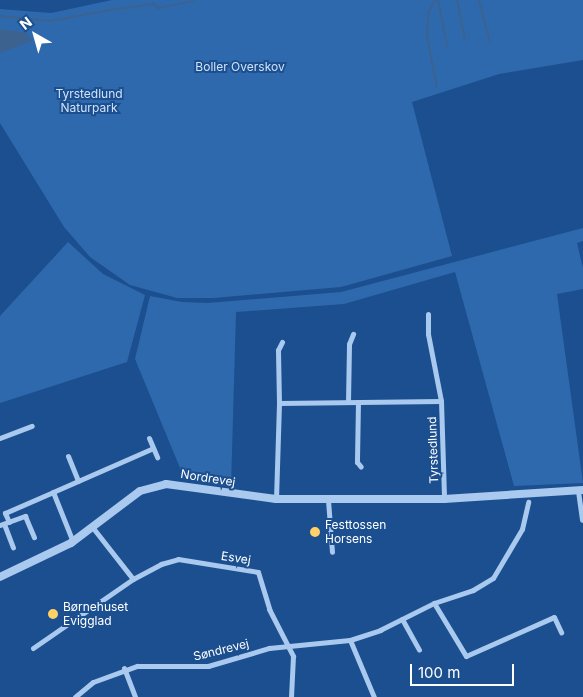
<!DOCTYPE html>
<meta charset="utf-8">
<style>
body{margin:0}
#map{position:relative;width:583px;height:697px;overflow:hidden;background:#1b4f8f;font-family:Inter,sans-serif}
div>[style]{position:absolute}
.green>*{inset:0;background:#2e69ad}
.water>*{inset:0;background:#3c6290}
.stream>*{height:2px;margin:-1px;padding:0 1px;transform-origin:1px;border-radius:1px;background:#3c6290}
.minor>*{height:5px;margin:-2.5px;padding:0 2.5px;transform-origin:2.5px;border-radius:2.5px;background:#a9c9ee}
.tertiary>*{height:8px;margin:-4px;padding:0 4px;transform-origin:4px;border-radius:4px;background:#a9c9ee}
.dots>*{width:14px;height:14px;translate:-50% -50%;box-sizing:border-box;border:2px solid #1b4f8f;border-radius:50%}
span{translate:-50% -50%;white-space:nowrap;text-align:center;line-height:1.15;-webkit-text-stroke:4px #1b4f8f;paint-order:stroke}
.park-label{font-size:12px;color:#cfe3fa}
.street-label{font-size:12px;color:#fff}
.poi-label{font-size:12px;color:#fff}
.left{translate:0 -50%;text-align:left}
.north{position:absolute;left:10px;top:10px;width:50px;height:50px;-webkit-text-stroke:4px #1b4f8f;paint-order:stroke;rotate:322deg;font-size:14px;font-weight:700;line-height:20px;text-align:center;color:#fff}
.north::after{content:'';display:block;margin:auto;width:18px;height:22px;background:#fff;clip-path:polygon(50% 0,100% 100%,50% 72%,0 100%)}
.scale{position:absolute;left:410px;top:664px;width:104px;height:22px;box-sizing:border-box;border:2px solid #fff;border-top:0;padding-left:6px;font-size:15px;line-height:18px;white-space:nowrap;color:#fff;-webkit-text-stroke:4px #1b4f8f;paint-order:stroke}
</style>
<div id="map">
<div class="green">
<i style="clip-path:polygon(112px 0,583px 0,583px 60px,499px 74px,412px 102px,452px 256px,341px 287px,214px 298px,177px 298px,130px 285px,90px 257px,64px 227px,0 123px,0 9px,51px 13px)"></i>
<i style="clip-path:polygon(583px 228px,583px 241px,577px 243px,583px 268px,583px 289px,557px 294px,583px 483px,514px 486px,455px 272px,344px 304px,236px 312px,231px 487px,185px 480px,135px 359px,150px 296px,182px 302px,207px 303px,341px 292px)"></i>
<i style="clip-path:polygon(68px 242px,103px 274px,145px 295px,127px 362px,0 403px,0 316px)"></i>
</div>
<div class="water">
<i style="clip-path:polygon(0 29px,26px 33px,32px 41px,0 53px)"></i>
</div>
<div class="stream">
<i style="left:435px;top:0;width:15px;rotate:118deg"></i>
<i style="left:428px;top:13px;width:24px;rotate:92deg"></i>
<i style="left:427px;top:37px;width:51px;rotate:78.7deg"></i>
<i style="left:438px;top:0;width:47px;rotate:78.9deg"></i>
<i style="left:457px;top:0;width:41px;rotate:78.7deg"></i>
<i style="left:479px;top:0;width:44px;rotate:75.7deg"></i>
<i style="left:0;top:16px;width:50px;rotate:5.7deg"></i>
<i style="left:50px;top:21px;width:55px;rotate:-10.5deg"></i>
<i style="left:104px;top:11px;width:50px;rotate:-8deg"></i>
<i style="left:154px;top:4px;width:6px;rotate:45deg"></i>
<i style="left:158px;top:8px;width:36px;rotate:-11deg"></i>
</div>
<div class="minor">
<i style="left:428px;top:314px;width:20px;rotate:90deg"></i>
<i style="left:428px;top:334px;width:68px;rotate:79deg"></i>
<i style="left:348px;top:402px;width:58px;rotate:-89deg"></i>
<i style="left:349px;top:344px;width:11px;rotate:-68deg"></i>
<i style="left:358px;top:402px;width:60px;rotate:91deg"></i>
<i style="left:357px;top:462px;width:6px;rotate:51deg"></i>
<i style="left:279px;top:403px;width:53px;rotate:-91.1deg"></i>
<i style="left:278px;top:350px;width:9px;rotate:-63deg"></i>
<i style="left:0;top:438px;width:34px;rotate:-21deg"></i>
<i style="left:149px;top:438px;width:21px;rotate:67deg"></i>
<i style="left:68px;top:456px;width:27px;rotate:68deg"></i>
<i style="left:578px;top:491px;width:29px;rotate:82deg"></i>
<i style="left:53px;top:492px;width:109px;rotate:-23.7deg"></i>
<i style="left:276px;top:499px;width:96px;rotate:-88.2deg"></i>
<i style="left:279px;top:403px;width:162px;rotate:-0.7deg"></i>
<i style="left:441px;top:401px;width:98px;rotate:88.2deg"></i>
<i style="left:328px;top:500px;width:52px;rotate:85.6deg"></i>
<i style="left:9px;top:522px;width:10px;rotate:-114deg"></i>
<i style="left:5px;top:513px;width:52px;rotate:-23.6deg"></i>
<i style="left:53px;top:492px;width:54px;rotate:68.2deg"></i>
<i style="left:4px;top:524px;width:25px;rotate:69deg"></i>
<i style="left:0;top:525px;width:27px;rotate:-20deg"></i>
<i style="left:25px;top:516px;width:23px;rotate:67deg"></i>
<i style="left:93px;top:528px;width:65px;rotate:51.9deg"></i>
<i style="left:434px;top:603px;width:62px;rotate:58.9deg"></i>
<i style="left:466px;top:656px;width:96px;rotate:-23.9deg"></i>
<i style="left:554px;top:617px;width:17px;rotate:65deg"></i>
<i style="left:402px;top:619px;width:35px;rotate:61deg"></i>
<i style="left:350px;top:640px;width:62px;rotate:67.2deg"></i>
<i style="left:33px;top:648px;width:121px;rotate:-34.6deg"></i>
<i style="left:133px;top:579px;width:32px;rotate:-28deg"></i>
<i style="left:161px;top:564px;width:18px;rotate:-16deg"></i>
<i style="left:178px;top:559px;width:81px;rotate:9.2deg"></i>
<i style="left:258px;top:572px;width:39px;rotate:73deg"></i>
<i style="left:269px;top:609px;width:53px;rotate:62.9deg"></i>
<i style="left:293px;top:656px;width:41px;rotate:92.8deg"></i>
<i style="left:124px;top:668px;width:31px;rotate:69deg"></i>
<i style="left:75px;top:697px;width:23px;rotate:-40deg"></i>
<i style="left:93px;top:682px;width:47px;rotate:-20deg"></i>
<i style="left:137px;top:666px;width:71px"></i>
<i style="left:208px;top:666px;width:64px;rotate:-16.4deg"></i>
<i style="left:269px;top:648px;width:81px;rotate:-5.6deg"></i>
<i style="left:350px;top:640px;width:32px;rotate:-18deg"></i>
<i style="left:380px;top:630px;width:60px;rotate:-26.6deg"></i>
<i style="left:434px;top:603px;width:41px;rotate:-18.4deg"></i>
<i style="left:473px;top:590px;width:23px;rotate:-31deg"></i>
<i style="left:493px;top:578px;width:57px;rotate:-59.4deg"></i>
<i style="left:522px;top:529px;width:28px;rotate:-77deg"></i>
</div>
<div class="tertiary">
<i style="left:0;top:577px;width:79px;rotate:-25.6deg"></i>
<i style="left:71px;top:543px;width:86px;rotate:-37deg"></i>
<i style="left:140px;top:491px;width:27px;rotate:-15deg"></i>
<i style="left:166px;top:484px;width:111px;rotate:7.8deg"></i>
<i style="left:276px;top:499px;width:168px"></i>
<i style="left:444px;top:499px;width:139px;rotate:-3.7deg"></i>
</div>
<div class="dots">
<i style="left:315px;top:532px;background:#ffd166"></i>
<i style="left:53px;top:614px;background:#ffd166"></i>
</div>
<div class="park-label">
<span style="left:240px;top:67px">Boller Overskov</span>
<span style="left:89px;top:101px">Tyrstedlund<br>Naturpark</span>
</div>
<div class="street-label">
<span style="left:433px;top:450px;rotate:-92deg">Tyrstedlund</span>
<span style="left:208px;top:478px;rotate:9deg">Nordrevej</span>
<span style="left:236px;top:558px;rotate:9deg">Esvej</span>
<span style="left:221px;top:650px;rotate:-14deg">Søndrevej</span>
</div>
<div class="poi-label">
<span class="left" style="left:325px;top:532px">Festtossen<br>Horsens</span>
<span class="left" style="left:63px;top:614px">Børnehuset<br>Evigglad</span>
</div>
<div class="north">N</div>
<div class="scale">100 m</div>
</div>
